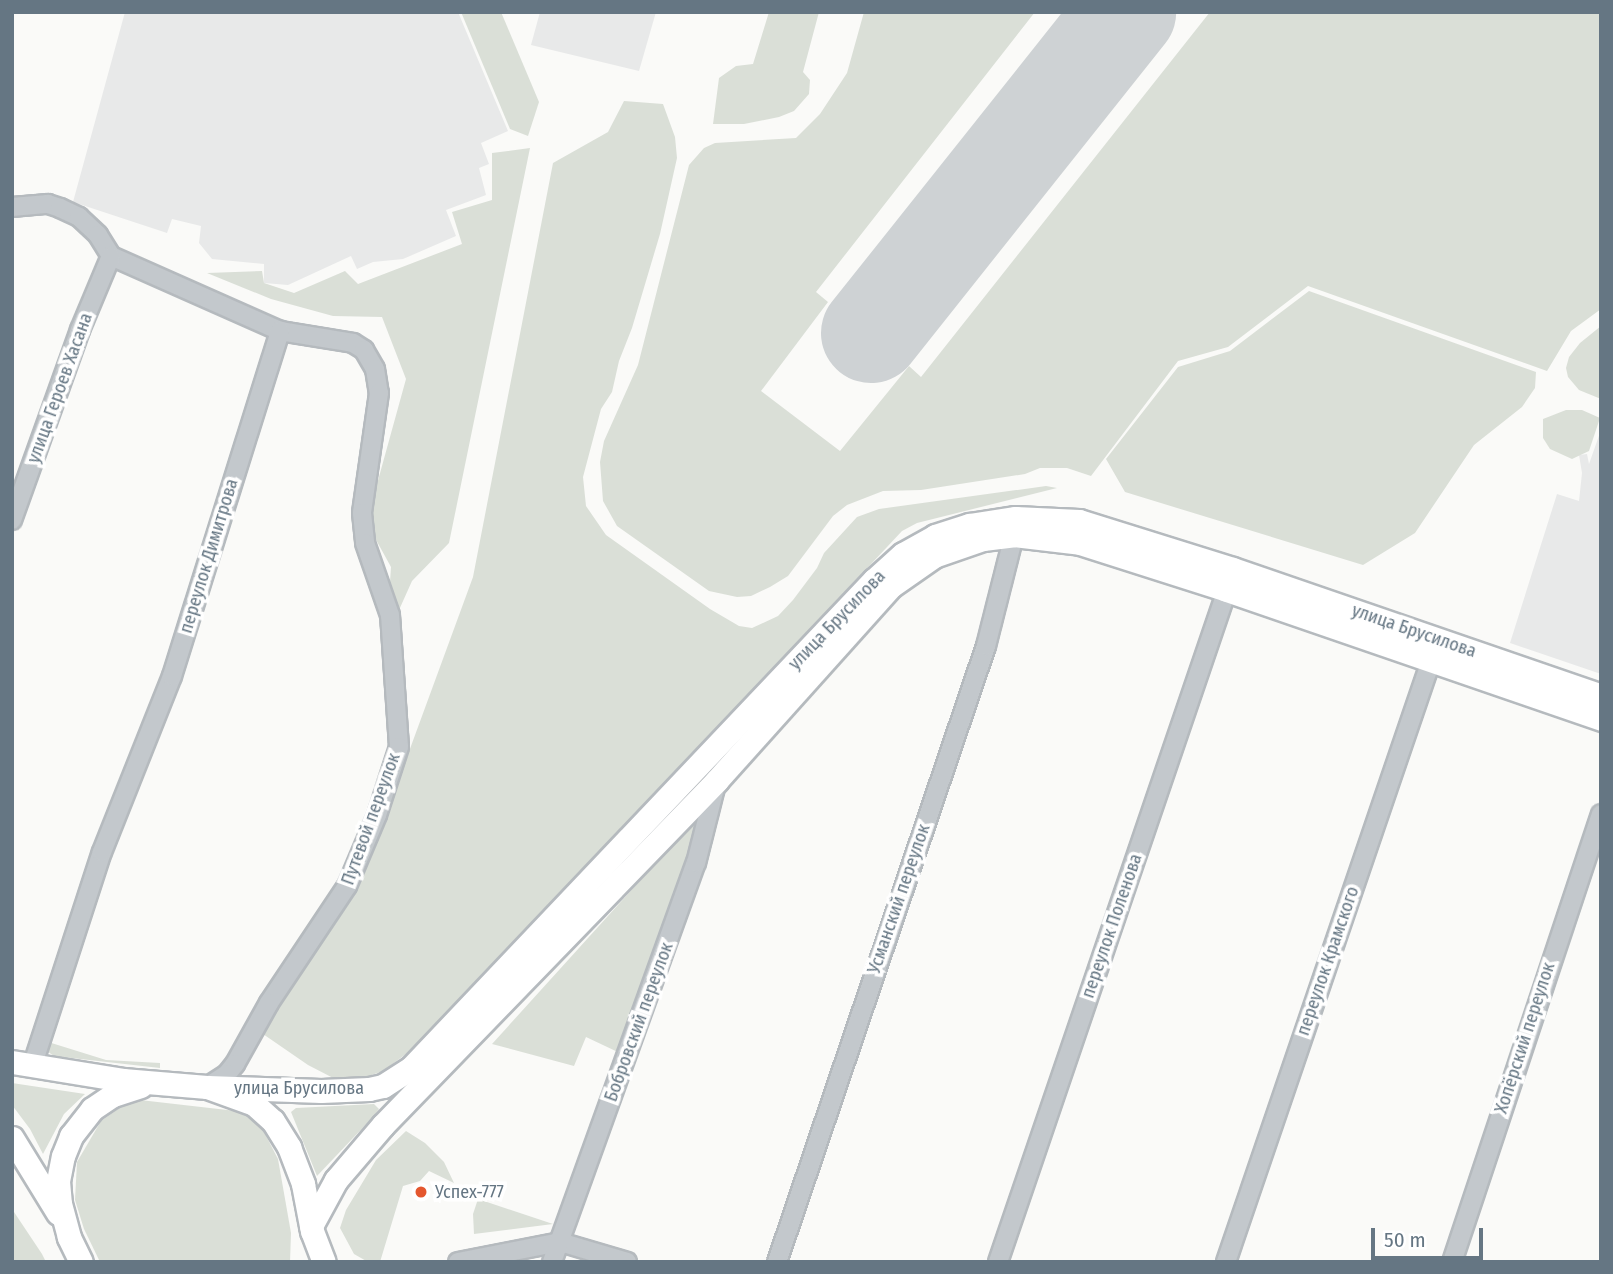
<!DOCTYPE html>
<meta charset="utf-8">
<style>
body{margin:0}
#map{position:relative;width:1613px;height:1274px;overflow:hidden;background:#fafaf8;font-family:"Fira Sans Condensed",sans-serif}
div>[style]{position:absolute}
.built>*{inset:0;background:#e8e9e9}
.green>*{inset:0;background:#dadfd7}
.runway>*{height:100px;margin:-50px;padding:0 50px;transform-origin:50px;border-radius:50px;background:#ced2d4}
.roads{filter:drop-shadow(2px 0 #b5babe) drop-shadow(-2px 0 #b5babe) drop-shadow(0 2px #b5babe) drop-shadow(0 -2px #b5babe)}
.minor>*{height:18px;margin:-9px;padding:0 9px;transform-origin:9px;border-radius:9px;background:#c3c8cc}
.major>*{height:23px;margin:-11.5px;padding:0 11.5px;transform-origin:11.5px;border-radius:11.5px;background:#fff}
.dots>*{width:19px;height:19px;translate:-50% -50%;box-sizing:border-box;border:4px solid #fff;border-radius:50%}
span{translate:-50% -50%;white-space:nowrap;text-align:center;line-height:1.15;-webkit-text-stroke:7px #fff;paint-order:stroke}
.street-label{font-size:18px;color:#657683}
.poi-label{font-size:18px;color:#657683}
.left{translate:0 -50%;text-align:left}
.frame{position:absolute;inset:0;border:14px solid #657683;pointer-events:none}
.scale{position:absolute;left:1371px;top:1228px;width:112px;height:32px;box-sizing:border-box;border:4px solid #657683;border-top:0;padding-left:9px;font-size:21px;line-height:24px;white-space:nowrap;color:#657683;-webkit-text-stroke:5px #fff;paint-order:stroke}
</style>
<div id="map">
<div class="built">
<i style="clip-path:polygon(125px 12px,458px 12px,508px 131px,481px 143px,489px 164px,479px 168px,486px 195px,446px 210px,456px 236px,403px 259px,373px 262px,357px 269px,351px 256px,288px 285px,264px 283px,264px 264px,212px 259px,199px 243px,201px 226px,172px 219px,167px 233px,73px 202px)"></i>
<i style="clip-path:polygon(540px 12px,656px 12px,639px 71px,531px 45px)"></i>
<i style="clip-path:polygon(1601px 430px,1601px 674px,1510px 643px,1557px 494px,1579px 501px,1582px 473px,1579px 455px,1587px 454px,1589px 464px)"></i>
</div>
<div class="green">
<i style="clip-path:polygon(461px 12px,501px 12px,539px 102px,528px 136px,510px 129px)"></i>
<i style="clip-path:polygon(769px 12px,819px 12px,803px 72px,810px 80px,809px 94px,794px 111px,779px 117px,744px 124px,713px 124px,719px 78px,736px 66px,753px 64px)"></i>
<i style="clip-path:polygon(864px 12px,1035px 12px,816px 292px,828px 302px,761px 391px,840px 451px,909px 366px,921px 377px,1210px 12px,1601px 12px,1601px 309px,1571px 331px,1547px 371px,1308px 286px,1228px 347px,1178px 361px,1091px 476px,1067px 468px,1040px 468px,1025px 474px,921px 490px,883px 491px,847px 505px,833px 516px,788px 576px,770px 587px,751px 596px,737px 597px,709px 591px,617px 526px,603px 501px,600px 462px,604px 441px,638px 365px,689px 165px,704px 148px,715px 143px,796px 138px,820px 114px,847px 73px)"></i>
<i style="clip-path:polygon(624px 101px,663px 104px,675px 137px,677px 158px,660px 234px,632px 328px,619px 361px,612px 392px,601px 409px,583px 477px,586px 506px,606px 535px,710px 609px,739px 626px,752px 628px,778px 616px,793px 600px,817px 568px,824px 553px,857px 517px,879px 509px,1046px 486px,1057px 488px,917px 523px,902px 531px,425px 1040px,383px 1071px,366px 1077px,339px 1081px,308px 1065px,263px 1034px,275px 1009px,338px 920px,367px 866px,473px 577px,553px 163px,608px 132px)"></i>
<i style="clip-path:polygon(530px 148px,449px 543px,412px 581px,399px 610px,389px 597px,391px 567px,375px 538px,369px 513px,406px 379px,382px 317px,333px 316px,271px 299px,207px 273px,262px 271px,264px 283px,294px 293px,345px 271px,358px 284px,462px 244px,452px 212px,492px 200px,492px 153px)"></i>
<i style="clip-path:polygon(1309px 291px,1536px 372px,1535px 388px,1522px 407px,1474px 445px,1415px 533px,1363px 565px,1125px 492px,1106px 459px,1178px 367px,1230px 351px)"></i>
<i style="clip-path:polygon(1601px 326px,1601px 399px,1579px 390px,1568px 377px,1566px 368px,1569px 357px,1580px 343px)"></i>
<i style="clip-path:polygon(1566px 410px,1582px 410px,1600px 418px,1589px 451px,1572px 459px,1550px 449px,1543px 438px,1543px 419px)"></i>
<i style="clip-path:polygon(704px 810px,714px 816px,635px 1003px,622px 1054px,586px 1037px,574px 1066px,492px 1044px)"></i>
<i style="clip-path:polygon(45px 1041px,106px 1060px,160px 1063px,160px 1068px,54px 1056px,44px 1049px)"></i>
<i style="clip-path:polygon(12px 1083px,85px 1094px,64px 1114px,43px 1154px,30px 1129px,12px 1105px)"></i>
<i style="clip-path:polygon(140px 1100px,236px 1111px,253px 1119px,262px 1128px,278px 1159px,291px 1233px,290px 1262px,100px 1262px,84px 1229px,75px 1200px,77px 1162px,101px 1121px,124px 1105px)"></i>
<i style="clip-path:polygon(374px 1104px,379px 1109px,372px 1118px,317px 1176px,291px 1112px,296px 1108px)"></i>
<i style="clip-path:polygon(406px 1131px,425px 1143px,444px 1162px,454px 1183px,429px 1171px,420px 1181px,403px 1186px,380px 1262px,368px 1262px,354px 1254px,340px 1228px,346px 1210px,376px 1160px)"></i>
<i style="clip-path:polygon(478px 1199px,553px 1224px,474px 1234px,473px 1214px)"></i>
<i style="clip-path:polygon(12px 1209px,42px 1254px,46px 1262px,12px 1262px)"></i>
</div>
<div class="runway">
<i style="left:871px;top:333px;width:410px;rotate:-51.5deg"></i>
</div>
<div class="roads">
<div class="minor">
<i style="left:12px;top:207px;width:36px;rotate:-5deg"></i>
<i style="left:48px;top:204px;width:13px;rotate:18deg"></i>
<i style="left:60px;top:208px;width:21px;rotate:25deg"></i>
<i style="left:79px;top:217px;width:26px;rotate:43deg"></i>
<i style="left:98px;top:235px;width:25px;rotate:58deg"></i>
<i style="left:111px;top:256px;width:185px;rotate:23.9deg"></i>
<i style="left:280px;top:331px;width:74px;rotate:9.3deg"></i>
<i style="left:353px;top:343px;width:13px;rotate:32deg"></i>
<i style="left:364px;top:350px;width:22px;rotate:60deg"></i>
<i style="left:375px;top:369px;width:24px;rotate:81deg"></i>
<i style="left:379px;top:393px;width:121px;rotate:98.1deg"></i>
<i style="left:362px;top:513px;width:30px;rotate:84deg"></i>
<i style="left:365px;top:543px;width:76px;rotate:70.9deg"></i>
<i style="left:390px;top:615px;width:132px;rotate:86.1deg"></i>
<i style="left:399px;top:747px;width:71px;rotate:107.9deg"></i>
<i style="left:377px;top:815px;width:77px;rotate:112.9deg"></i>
<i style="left:347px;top:886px;width:141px;rotate:123.7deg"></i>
<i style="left:269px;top:1003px;width:70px;rotate:119.1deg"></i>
<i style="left:235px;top:1064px;width:13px;rotate:129deg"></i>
<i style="left:227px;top:1074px;width:24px;rotate:147deg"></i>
<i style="left:12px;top:520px;width:202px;rotate:-70.3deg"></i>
<i style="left:80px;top:330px;width:80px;rotate:-67.3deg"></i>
<i style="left:32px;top:1067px;width:226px;rotate:-72deg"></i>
<i style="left:102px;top:852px;width:189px;rotate:-68.3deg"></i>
<i style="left:172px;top:676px;width:362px;rotate:-72.6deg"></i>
<i style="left:458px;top:1262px;width:104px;rotate:-11.1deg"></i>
<i style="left:560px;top:1242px;width:70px;rotate:16.6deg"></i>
<i style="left:552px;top:1262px;width:424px;rotate:-70.2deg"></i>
<i style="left:696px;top:863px;width:86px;rotate:-75.8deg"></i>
<i style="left:777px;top:1262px;width:650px;rotate:-71.26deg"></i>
<i style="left:986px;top:646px;width:114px;rotate:-75.8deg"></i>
<i style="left:998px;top:1262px;width:710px;rotate:-71.18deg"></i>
<i style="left:1226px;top:1262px;width:635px;rotate:-71.17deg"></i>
<i style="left:1452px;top:1262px;width:472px;rotate:-71.6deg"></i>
</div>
<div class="major">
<i style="left:12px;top:1062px;width:112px;rotate:9.2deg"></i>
<i style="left:123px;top:1080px;width:84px;rotate:4.8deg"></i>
<i style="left:207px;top:1087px;width:50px;rotate:19.9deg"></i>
<i style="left:254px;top:1104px;width:25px;rotate:42deg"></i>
<i style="left:273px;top:1121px;width:31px;rotate:58deg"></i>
<i style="left:289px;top:1147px;width:40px;rotate:69deg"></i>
<i style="left:303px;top:1184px;width:48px;rotate:79.2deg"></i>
<i style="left:312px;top:1231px;width:33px;rotate:69deg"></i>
<i style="left:207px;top:1087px;width:114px;rotate:2deg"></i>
<i style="left:321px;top:1091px;width:48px;rotate:-2.4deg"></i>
<i style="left:369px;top:1089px;width:14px;rotate:-12deg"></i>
<i style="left:383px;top:1086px;width:33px;rotate:-33deg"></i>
<i style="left:411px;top:1068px;width:673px;rotate:-46.51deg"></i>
<i style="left:874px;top:580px;width:39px;rotate:-42deg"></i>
<i style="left:903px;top:554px;width:37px;rotate:-29deg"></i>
<i style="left:935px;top:536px;width:36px;rotate:-18deg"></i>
<i style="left:969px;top:525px;width:47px;rotate:-8.7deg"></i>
<i style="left:1015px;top:518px;width:64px;rotate:2.7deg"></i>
<i style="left:1079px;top:521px;width:161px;rotate:17.3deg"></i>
<i style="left:1233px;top:569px;width:389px;rotate:19deg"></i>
<i style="left:12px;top:1138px;width:88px;rotate:58.5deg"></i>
<i style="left:311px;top:1226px;width:52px;rotate:-61.5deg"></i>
<i style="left:336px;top:1180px;width:72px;rotate:-49.5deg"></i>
<i style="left:383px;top:1125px;width:480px;rotate:-45.9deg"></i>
<i style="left:717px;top:780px;width:261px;rotate:-48.1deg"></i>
<i style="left:891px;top:586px;width:52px;rotate:-34.9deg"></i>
<i style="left:934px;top:556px;width:52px;rotate:-19.1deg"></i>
<i style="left:983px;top:539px;width:31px;rotate:-7deg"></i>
<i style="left:1014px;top:535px;width:66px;rotate:6.9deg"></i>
<i style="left:1080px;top:543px;width:154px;rotate:17.7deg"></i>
<i style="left:1227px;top:590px;width:396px;rotate:19deg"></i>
<i style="left:81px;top:1262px;width:28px;rotate:-116deg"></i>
<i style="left:69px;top:1237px;width:34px;rotate:-105deg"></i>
<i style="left:60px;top:1204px;width:23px;rotate:-95deg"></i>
<i style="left:58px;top:1181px;width:25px;rotate:-79deg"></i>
<i style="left:63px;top:1156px;width:22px;rotate:-68deg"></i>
<i style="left:71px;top:1136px;width:34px;rotate:-52deg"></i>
<i style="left:92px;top:1109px;width:25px;rotate:-34deg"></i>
<i style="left:113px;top:1095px;width:29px;rotate:-18deg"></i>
</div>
</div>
<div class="dots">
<i style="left:421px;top:1192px;background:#e4572e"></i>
</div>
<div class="street-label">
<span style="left:60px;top:388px;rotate:-70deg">улица Героев Хасана</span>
<span style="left:209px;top:556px;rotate:-73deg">переулок Димитрова</span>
<span style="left:837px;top:620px;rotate:-46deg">улица Брусилова</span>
<span style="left:1414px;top:631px;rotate:19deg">улица Брусилова</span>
<span style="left:371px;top:819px;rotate:-70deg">Путевой переулок</span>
<span style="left:899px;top:899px;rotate:-71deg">Усманский переулок</span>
<span style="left:1112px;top:926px;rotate:-71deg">переулок Поленова</span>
<span style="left:1328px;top:961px;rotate:-71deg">переулок Крамского</span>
<span style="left:639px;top:1022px;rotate:-70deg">Бобровский переулок</span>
<span style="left:1525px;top:1038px;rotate:-72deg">Хопёрский переулок</span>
<span style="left:299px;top:1088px">улица Брусилова</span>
</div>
<div class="poi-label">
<span class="left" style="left:435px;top:1192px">Успех-777</span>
</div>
<div class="frame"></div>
<div class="scale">50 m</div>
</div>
